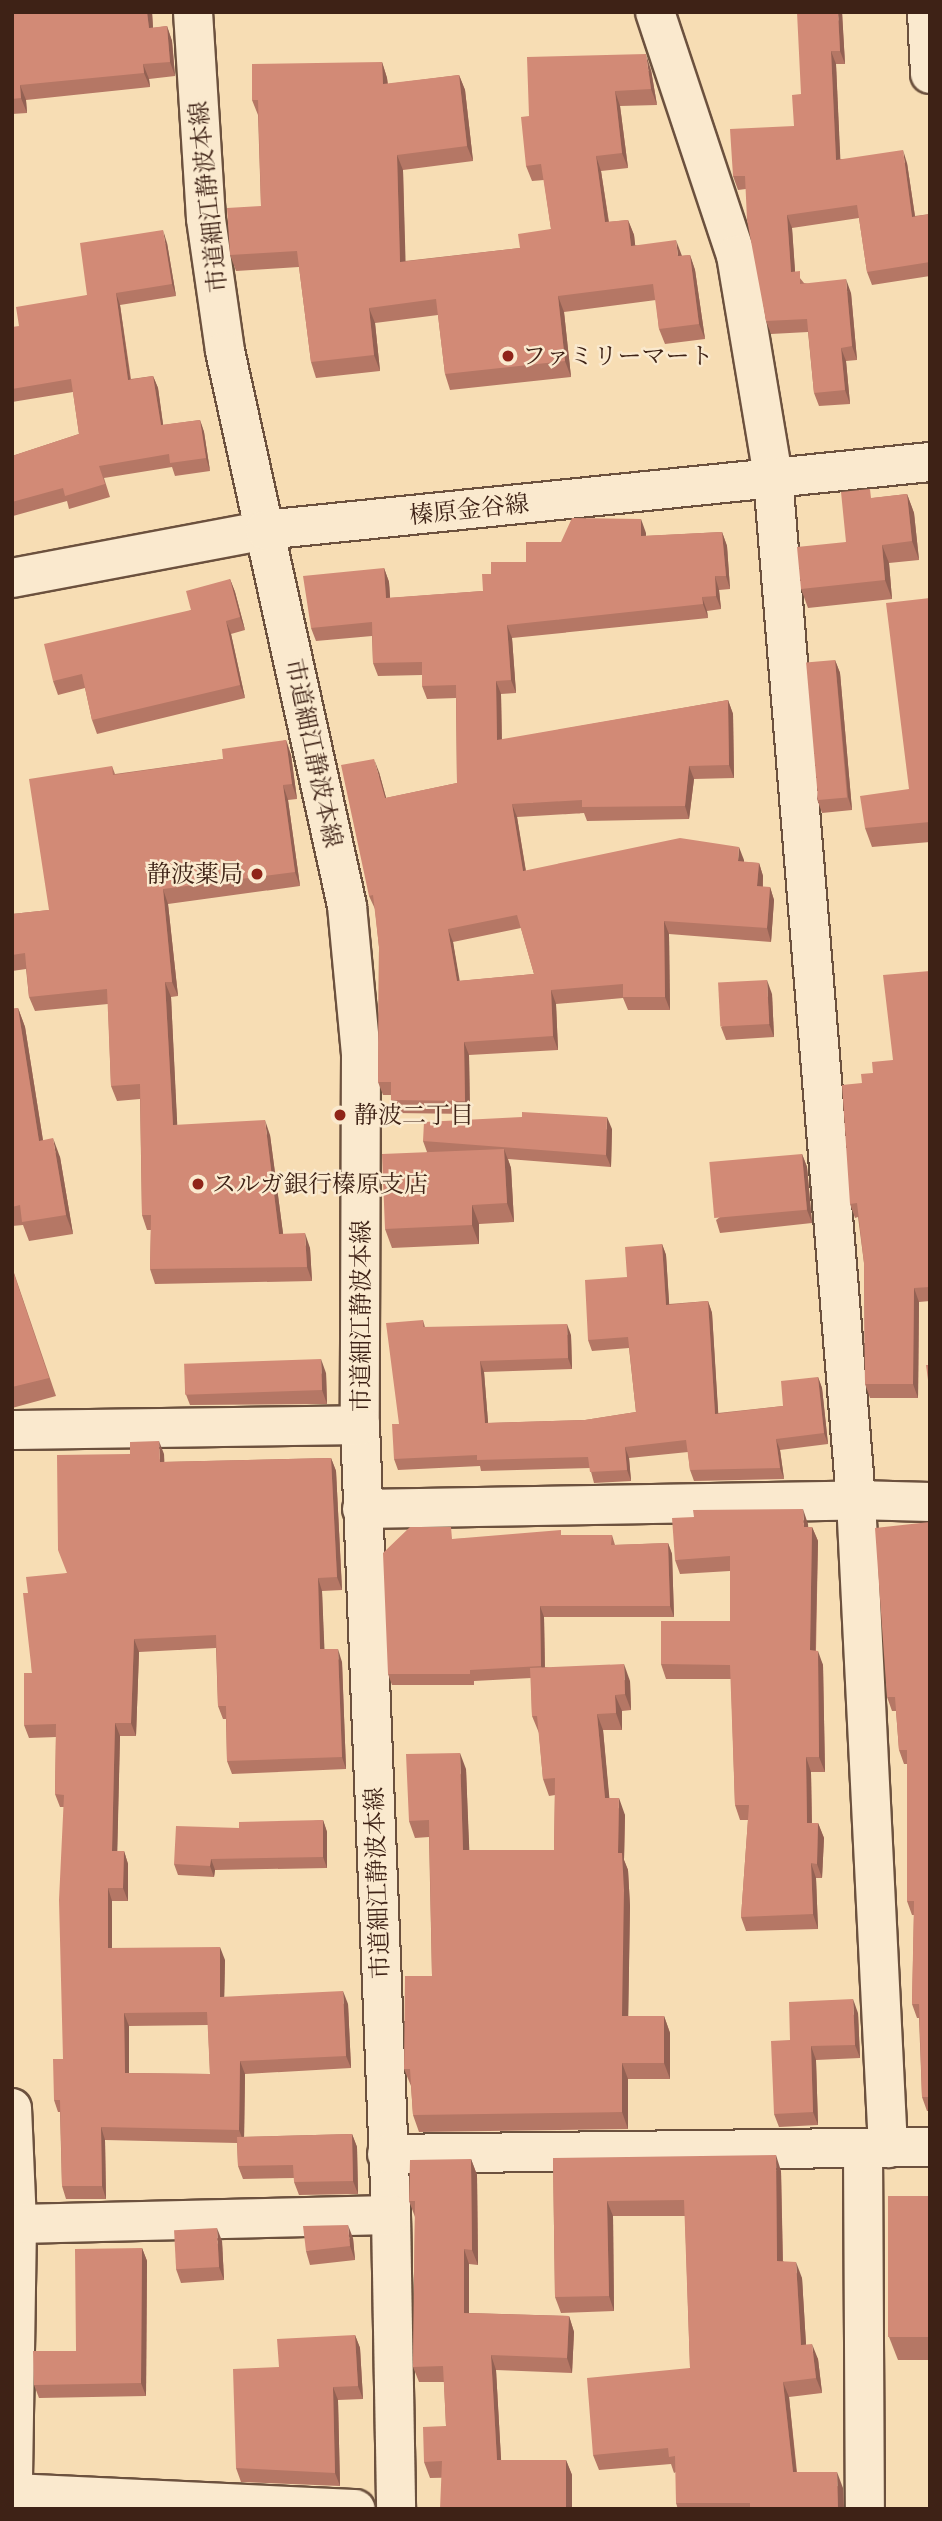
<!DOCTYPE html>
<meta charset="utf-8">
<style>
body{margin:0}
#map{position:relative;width:942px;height:2521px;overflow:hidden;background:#f7ddb4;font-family:"Gentium Book Plus","Noto Serif JP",serif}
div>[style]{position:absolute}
.roads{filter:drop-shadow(2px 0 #6c513e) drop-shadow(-2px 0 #6c513e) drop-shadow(0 2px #6c513e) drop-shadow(0 -2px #6c513e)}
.minor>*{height:38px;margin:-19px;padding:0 19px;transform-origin:19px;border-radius:19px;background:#fae9ce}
.secondary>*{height:38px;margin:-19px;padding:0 19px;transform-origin:19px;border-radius:19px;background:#fae9ce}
.wall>*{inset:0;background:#b57765}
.shaded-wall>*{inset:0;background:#936153}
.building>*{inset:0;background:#d28a76;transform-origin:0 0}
.dots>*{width:19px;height:19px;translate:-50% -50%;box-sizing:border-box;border:4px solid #fae9ce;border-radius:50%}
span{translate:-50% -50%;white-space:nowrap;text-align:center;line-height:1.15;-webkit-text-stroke:5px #fae9ce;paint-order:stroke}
.street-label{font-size:24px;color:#3e2216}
.poi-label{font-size:24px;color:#3e2216}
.left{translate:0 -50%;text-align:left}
.right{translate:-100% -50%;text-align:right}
.frame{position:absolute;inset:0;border:14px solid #3e2216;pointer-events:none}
</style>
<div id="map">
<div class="roads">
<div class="minor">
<i style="left:193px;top:12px;width:207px;rotate:86.4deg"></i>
<i style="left:206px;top:219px;width:133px;rotate:81.8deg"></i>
<i style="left:225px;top:351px;width:568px;rotate:77.6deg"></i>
<i style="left:347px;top:906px;width:149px;rotate:84.6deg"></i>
<i style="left:361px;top:1054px;width:371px;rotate:90.2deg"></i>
<i style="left:360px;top:1425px;width:791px;rotate:87.75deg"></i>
<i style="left:391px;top:2215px;width:294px;rotate:89deg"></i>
<i style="left:655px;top:12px;width:256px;rotate:71.6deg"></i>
<i style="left:736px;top:255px;width:225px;rotate:80.5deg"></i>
<i style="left:773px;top:477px;width:1026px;rotate:85.36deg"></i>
<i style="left:856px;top:1500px;width:649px;rotate:87.17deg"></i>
<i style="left:927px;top:12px;width:62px;rotate:87.2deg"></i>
<i style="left:12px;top:1430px;width:348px;rotate:-0.8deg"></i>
<i style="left:362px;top:1509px;width:494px;rotate:-1deg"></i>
<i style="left:856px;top:1500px;width:74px;rotate:1.5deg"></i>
<i style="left:12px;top:2108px;width:116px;rotate:87.5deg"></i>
<i style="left:17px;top:2224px;width:269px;rotate:90.9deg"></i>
<i style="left:863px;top:2150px;width:359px;rotate:89.7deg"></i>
<i style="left:387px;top:2154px;width:543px;rotate:-0.74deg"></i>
<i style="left:17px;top:2224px;width:374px;rotate:-1.4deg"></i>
<i style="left:12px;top:2493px;width:344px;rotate:2.7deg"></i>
</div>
<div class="secondary">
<i style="left:12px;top:578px;width:258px;rotate:-10.7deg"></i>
<i style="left:265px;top:530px;width:668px;rotate:-5.84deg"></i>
</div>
</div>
<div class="wall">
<i style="clip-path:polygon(12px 12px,152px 12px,153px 28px,167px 26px,172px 41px,175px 76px,149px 79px,150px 87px,26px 100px,27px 113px,12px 114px)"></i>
<i style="clip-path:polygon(842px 12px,845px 64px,836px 64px,840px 159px,907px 163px,915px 216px,930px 214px,930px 276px,872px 285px,867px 272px,859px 218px,792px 228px,795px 272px,804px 283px,851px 293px,857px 360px,846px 361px,850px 404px,819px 406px,814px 393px,808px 332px,771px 334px,766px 321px,746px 189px,738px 190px,733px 176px,794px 126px)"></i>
<i style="clip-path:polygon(382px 62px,387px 78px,388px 84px,459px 75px,465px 90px,473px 161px,403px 170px,405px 261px,520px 248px,551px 229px,544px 180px,532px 181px,526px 166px,529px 116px,651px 70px,657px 105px,620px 106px,628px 168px,601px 171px,609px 222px,628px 220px,634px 235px,635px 245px,681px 256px,690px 255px,695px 270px,705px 339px,665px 344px,659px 329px,656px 300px,564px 312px,571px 377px,450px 390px,445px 374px,438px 315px,375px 323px,380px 371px,316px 378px,311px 362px,299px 267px,236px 271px,230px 255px,261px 206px,258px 115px,252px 100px)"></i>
<i style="clip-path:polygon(167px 243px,176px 296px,120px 305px,131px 379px,153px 376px,158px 388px,163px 425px,200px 420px,204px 432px,210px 471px,175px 476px,172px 467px,104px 478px,110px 497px,69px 509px,67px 501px,13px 516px,12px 456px,79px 434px,73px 392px,12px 402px,12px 342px,87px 295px)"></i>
<i style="clip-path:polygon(907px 494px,914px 513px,919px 560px,889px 563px,892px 599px,808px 608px,801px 589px,846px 542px,873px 498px)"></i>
<i style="clip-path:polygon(evenodd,722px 532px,727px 546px,730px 589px,719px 590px,721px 609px,707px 611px,708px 618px,512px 638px,516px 693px,501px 694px,502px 740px,728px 700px,733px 714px,734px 778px,694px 779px,689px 819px,587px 821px,584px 813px,517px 817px,526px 871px,744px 860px,744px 862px,759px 863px,763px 876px,763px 887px,770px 887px,774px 900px,771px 942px,669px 934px,670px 1010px,628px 1010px,623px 998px,556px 1004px,558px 1050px,469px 1055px,470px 1114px,396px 1113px,391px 1100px,391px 1095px,383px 1095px,378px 1082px,379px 947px,375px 909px,369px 896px,379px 772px,386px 798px,457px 783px,456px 698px,427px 699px,422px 686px,422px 675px,378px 676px,373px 663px,372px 636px,316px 641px,311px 628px,384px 568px,389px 582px,390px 598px,483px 591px,491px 574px,526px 562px,561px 542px,646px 533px,646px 536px,722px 532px,521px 928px,534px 974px,459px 981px,453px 942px,521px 928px)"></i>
<i style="clip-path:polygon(230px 579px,235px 592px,245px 630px,231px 634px,245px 698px,97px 734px,92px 720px,85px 688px,58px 695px,53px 681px,191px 610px)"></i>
<i style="clip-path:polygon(930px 598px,930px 842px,872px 847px,865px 828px,909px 789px)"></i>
<i style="clip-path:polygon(835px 660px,840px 673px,852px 810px,822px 813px,817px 799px)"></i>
<i style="clip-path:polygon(286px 740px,291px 755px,297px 799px,288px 800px,300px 886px,168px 904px,178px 996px,171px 997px,177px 1125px,270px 1135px,283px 1234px,310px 1248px,312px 1281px,155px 1284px,150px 1269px,151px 1230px,147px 1230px,142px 1215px,140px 1099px,117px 1101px,111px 1086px,108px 1004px,35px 1011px,29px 997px,26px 969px,12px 971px,12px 914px,49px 910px,112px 766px,115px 774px,223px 759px)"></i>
<i style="clip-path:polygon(930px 971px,930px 1301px,919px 1302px,918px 1398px,870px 1398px,865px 1384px,864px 1263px,858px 1217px,855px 1218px,850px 1204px,862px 1083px,873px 1073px,893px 1060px)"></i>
<i style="clip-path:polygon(772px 994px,774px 1037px,726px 1040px,721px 1027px)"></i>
<i style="clip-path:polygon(18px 1008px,25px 1027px,43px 1140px,60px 1157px,73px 1234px,29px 1241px,23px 1225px,12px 1226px,12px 1009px)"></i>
<i style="clip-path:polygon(612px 1129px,611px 1167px,508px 1159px,511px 1168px,514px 1222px,479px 1224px,479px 1244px,392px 1248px,385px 1229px,427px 1152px,423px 1141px)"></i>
<i style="clip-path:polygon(802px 1154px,807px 1167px,812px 1223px,720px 1233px,716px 1220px)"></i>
<i style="clip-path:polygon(662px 1244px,666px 1255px,669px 1304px,708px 1301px,712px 1313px,718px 1413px,783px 1406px,818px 1377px,822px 1388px,828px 1444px,780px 1450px,784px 1479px,694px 1481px,690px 1470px,688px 1452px,629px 1458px,631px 1481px,594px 1483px,590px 1468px,481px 1471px,480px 1466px,398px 1470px,394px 1459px,399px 1424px,423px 1320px,425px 1327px,571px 1335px,572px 1369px,484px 1372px,488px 1423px,585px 1420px,636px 1412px,629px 1348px,592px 1351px,588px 1340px,627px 1277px)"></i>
<i style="clip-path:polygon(12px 1267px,56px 1396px,12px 1408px)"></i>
<i style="clip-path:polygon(326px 1373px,327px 1404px,190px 1405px,185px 1392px)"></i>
<i style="clip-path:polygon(evenodd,164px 1454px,164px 1462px,331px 1458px,336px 1471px,342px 1590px,322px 1591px,324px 1649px,342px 1662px,346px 1769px,232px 1774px,227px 1761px,226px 1719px,223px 1719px,218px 1706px,216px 1648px,139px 1652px,136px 1736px,120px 1736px,117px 1851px,124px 1851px,128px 1864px,128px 1901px,112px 1901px,112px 1948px,225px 1960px,224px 1997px,348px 2004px,351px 2068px,245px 2074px,244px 2137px,352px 2134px,357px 2147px,358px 2194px,299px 2195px,294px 2182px,294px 2178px,243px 2179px,238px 2166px,237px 2143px,105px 2140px,106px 2199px,66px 2199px,62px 2186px,60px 2112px,58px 2112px,54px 2100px,63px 2059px,64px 1807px,60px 1807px,55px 1794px,56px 1737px,29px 1738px,24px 1725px,32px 1673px,28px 1593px,67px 1573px,164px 1454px,208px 2025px,210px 2074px,129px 2073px,129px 2026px,208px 2025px)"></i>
<i style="clip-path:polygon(930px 1522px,930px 2111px,927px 2111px,922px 2097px,919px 2018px,917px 2018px,912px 2004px,914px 1915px,912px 1915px,907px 1901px,907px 1764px,904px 1764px,899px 1750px,896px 1711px,892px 1711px,887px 1697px)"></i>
<i style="clip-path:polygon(808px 1524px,808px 1527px,812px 1527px,818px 1541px,816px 1651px,823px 1665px,825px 1772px,811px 1772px,812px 1823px,818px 1823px,824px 1838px,822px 1878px,816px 1878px,818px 1929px,746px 1931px,741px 1917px,748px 1820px,740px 1820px,735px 1805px,731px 1679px,666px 1679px,661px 1664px,730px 1621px,730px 1571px,680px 1574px,675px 1560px)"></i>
<i style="clip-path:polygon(562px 1535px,612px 1535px,615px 1545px,668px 1543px,672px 1554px,674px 1617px,544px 1617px,545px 1667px,630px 1681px,631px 1710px,622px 1711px,622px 1730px,603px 1730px,609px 1798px,625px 1815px,624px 1860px,628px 1870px,630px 1906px,628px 2016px,664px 2016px,670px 2033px,670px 2079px,628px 2079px,628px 2129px,419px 2132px,413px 2115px,411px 2086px,404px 2069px,432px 1976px,429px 1837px,415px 1838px,409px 1821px,466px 1769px,469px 1850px,554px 1850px,555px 1795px,549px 1796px,543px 1779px,539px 1733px,532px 1716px,531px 1678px,474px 1681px,474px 1685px,392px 1685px,388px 1674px,455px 1539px)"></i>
<i style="clip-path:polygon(323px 1820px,327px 1832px,327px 1868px,215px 1870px,214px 1877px,178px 1875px,174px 1864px,239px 1828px)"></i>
<i style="clip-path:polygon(858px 2013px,860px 2058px,816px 2060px,818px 2125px,779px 2127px,774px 2114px,790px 2040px)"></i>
<i style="clip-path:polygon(553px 2158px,781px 2171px,783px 2261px,802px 2278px,806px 2345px,818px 2359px,822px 2393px,789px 2397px,797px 2472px,843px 2488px,844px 2509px,678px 2509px,676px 2503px,676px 2472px,674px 2473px,671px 2464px,599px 2470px,593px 2455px,690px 2368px,685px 2216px,613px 2216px,614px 2311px,561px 2313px,555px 2297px)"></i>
<i style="clip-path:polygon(471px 2159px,477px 2175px,478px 2265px,469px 2264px,469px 2313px,569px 2316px,574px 2332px,572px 2373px,496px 2370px,501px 2460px,566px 2460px,572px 2475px,430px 2478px,424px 2462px,446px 2426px,444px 2382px,419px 2382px,413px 2367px,415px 2217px,409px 2201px)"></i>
<i style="clip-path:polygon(930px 2196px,930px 2360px,898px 2360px,889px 2337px)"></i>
<i style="clip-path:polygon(353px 2238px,355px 2260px,310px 2265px,306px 2251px)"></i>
<i style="clip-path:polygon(222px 2241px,224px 2280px,181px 2283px,176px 2269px)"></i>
<i style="clip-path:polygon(142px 2248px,147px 2261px,146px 2396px,39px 2398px,34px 2385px,76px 2351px)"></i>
<i style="clip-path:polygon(355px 2335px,360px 2348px,363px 2399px,338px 2400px,340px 2486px,241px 2482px,236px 2468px,279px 2367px)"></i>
</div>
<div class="shaded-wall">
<i style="clip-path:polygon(147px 12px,152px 12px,154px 43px,149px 28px)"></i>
<i style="clip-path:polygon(838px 12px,842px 12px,845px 64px,840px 51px)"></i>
<i style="clip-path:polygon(167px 26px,172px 41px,175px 76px,170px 62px)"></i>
<i style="clip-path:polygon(831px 51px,836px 64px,841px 173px,836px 160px)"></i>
<i style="clip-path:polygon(646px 54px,651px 70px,657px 105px,651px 89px)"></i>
<i style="clip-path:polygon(382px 62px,387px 78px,389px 100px,383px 84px)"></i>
<i style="clip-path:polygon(143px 64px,149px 79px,150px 87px,144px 73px)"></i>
<i style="clip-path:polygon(459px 75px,465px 90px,473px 161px,467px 146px)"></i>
<i style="clip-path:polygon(20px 85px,26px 100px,27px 113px,21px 98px)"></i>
<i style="clip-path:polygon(615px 91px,620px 106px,628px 168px,622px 153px)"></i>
<i style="clip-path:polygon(903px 150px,907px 163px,917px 230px,912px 217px)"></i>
<i style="clip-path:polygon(397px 155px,403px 170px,406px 277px,400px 262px)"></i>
<i style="clip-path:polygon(596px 156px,601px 171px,611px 238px,605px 222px)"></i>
<i style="clip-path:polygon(787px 215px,792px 228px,796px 285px,791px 272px)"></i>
<i style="clip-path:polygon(628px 220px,634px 235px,637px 261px,631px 246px)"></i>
<i style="clip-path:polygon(163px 230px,167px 243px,176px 296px,172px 284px)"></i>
<i style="clip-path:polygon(676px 240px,682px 256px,678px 256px)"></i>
<i style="clip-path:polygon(690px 255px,695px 270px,705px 339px,699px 324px)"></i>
<i style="clip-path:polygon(846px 279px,851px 293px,857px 360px,852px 346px)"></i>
<i style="clip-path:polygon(116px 293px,120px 305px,132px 392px,128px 380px)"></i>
<i style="clip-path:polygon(558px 296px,564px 312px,571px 377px,565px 361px)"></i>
<i style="clip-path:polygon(369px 308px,375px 323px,380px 371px,374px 355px)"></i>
<i style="clip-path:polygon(841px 348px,846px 361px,850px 404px,845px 390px)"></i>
<i style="clip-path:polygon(153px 376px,158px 388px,165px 438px,161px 425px)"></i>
<i style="clip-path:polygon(200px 420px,204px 432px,210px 471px,206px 458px)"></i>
<i style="clip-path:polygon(907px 494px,914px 513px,919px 560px,912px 541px)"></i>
<i style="clip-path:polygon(641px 519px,646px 533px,646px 549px,641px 536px)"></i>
<i style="clip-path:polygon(722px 532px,727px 546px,730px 589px,726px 576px)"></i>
<i style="clip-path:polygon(882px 545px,889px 563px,892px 599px,885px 580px)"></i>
<i style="clip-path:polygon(384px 568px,389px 582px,391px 611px,386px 598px)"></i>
<i style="clip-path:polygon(715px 576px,719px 590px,721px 609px,716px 596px)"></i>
<i style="clip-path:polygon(230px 579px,235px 592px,245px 630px,240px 617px)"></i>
<i style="clip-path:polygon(702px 597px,707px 611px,708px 618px,703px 604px)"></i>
<i style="clip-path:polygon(226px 621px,231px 634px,245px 698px,240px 685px)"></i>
<i style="clip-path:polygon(507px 625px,512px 638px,516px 693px,511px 680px)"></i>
<i style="clip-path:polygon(835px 660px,840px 673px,852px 810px,848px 797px)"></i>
<i style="clip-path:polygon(496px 681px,501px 694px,502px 754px,497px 740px)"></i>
<i style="clip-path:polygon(728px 700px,733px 714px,734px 778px,729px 765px)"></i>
<i style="clip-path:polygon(286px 740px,291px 755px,297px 799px,292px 784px)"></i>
<i style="clip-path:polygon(374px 759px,379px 772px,390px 812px,385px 798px)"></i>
<i style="clip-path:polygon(689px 766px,694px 779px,689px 819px,685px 806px)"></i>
<i style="clip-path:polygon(283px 785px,288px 800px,300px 886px,295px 872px)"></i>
<i style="clip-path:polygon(512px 804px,517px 817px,528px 885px,523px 871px)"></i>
<i style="clip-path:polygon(739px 847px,744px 860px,743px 875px,738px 861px)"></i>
<i style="clip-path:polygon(759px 863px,763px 876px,762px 900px,757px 886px)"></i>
<i style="clip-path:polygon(770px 887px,774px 900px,771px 942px,767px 928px)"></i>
<i style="clip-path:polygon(163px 889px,168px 904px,178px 996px,172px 982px)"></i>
<i style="clip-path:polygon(664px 921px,669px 934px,670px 1010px,665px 997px)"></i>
<i style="clip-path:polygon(448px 929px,453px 942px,462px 994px,457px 981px)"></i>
<i style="clip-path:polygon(767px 980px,772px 994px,774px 1037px,769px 1024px)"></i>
<i style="clip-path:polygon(165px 982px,171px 997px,178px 1140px,173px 1125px)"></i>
<i style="clip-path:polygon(551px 990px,556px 1004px,558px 1050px,553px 1036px)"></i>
<i style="clip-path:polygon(18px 1008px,25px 1027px,46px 1160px,39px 1141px)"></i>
<i style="clip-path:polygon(464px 1042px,469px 1055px,470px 1114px,465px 1101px)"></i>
<i style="clip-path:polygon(607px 1117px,612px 1129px,611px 1167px,606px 1155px)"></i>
<i style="clip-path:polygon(265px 1120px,270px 1135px,285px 1248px,279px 1234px)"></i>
<i style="clip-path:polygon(53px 1138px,60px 1157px,73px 1234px,66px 1215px)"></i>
<i style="clip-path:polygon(504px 1149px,511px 1168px,514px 1222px,507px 1203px)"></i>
<i style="clip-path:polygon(802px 1154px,807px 1167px,812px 1223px,807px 1210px)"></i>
<i style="clip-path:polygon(472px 1205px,479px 1224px,479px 1244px,472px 1225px)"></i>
<i style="clip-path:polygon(305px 1233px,310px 1248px,312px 1281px,307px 1267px)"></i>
<i style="clip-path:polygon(662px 1244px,666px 1255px,670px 1316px,666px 1305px)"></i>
<i style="clip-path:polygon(914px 1288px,919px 1302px,918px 1398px,913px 1384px)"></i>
<i style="clip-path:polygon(708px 1301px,712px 1313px,719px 1425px,715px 1414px)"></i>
<i style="clip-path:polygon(567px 1324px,571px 1335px,572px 1369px,568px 1358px)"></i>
<i style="clip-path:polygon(321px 1359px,326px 1373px,327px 1404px,322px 1390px)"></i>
<i style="clip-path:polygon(480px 1361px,484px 1372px,489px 1434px,485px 1423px)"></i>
<i style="clip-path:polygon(818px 1377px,822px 1388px,828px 1444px,824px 1433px)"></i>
<i style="clip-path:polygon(776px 1439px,780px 1450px,784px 1479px,780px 1468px)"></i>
<i style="clip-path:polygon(159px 1441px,164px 1454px,165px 1475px,160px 1462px)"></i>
<i style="clip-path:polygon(625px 1447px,629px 1458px,631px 1481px,627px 1470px)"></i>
<i style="clip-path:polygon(331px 1458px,336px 1471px,342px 1590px,337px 1577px)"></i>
<i style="clip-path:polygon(803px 1509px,808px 1524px,809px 1541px,804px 1527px)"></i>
<i style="clip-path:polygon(812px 1527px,818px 1541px,815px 1665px,810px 1650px)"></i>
<i style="clip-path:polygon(668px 1543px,672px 1554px,674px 1617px,670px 1606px)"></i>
<i style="clip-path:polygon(318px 1578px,322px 1591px,325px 1662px,320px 1649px)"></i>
<i style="clip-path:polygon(540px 1606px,544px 1617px,545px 1677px,541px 1666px)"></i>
<i style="clip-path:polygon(134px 1639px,139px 1652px,136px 1736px,131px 1723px)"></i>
<i style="clip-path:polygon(338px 1649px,342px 1662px,346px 1769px,342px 1757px)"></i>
<i style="clip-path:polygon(818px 1651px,823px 1665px,825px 1772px,819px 1757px)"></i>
<i style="clip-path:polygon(624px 1664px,630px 1681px,631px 1710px,625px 1694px)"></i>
<i style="clip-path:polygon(615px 1695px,622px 1711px,622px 1730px,616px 1713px)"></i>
<i style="clip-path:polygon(597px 1714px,603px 1730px,611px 1815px,605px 1798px)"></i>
<i style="clip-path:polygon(115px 1723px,120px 1736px,117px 1864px,112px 1851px)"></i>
<i style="clip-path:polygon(460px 1753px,466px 1769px,470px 1867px,463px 1850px)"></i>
<i style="clip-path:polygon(806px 1757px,811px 1772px,812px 1837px,807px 1823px)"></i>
<i style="clip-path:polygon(619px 1798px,625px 1815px,624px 1860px,628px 1870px,630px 1906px,628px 2033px,622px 2016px,618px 1853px)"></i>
<i style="clip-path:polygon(323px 1820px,327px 1832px,327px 1868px,323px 1857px)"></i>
<i style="clip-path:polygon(818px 1823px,824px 1838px,822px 1878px,817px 1864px)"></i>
<i style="clip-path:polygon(124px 1851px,128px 1864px,128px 1901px,123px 1888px)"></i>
<i style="clip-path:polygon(211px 1859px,215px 1870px,214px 1877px,210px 1866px)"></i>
<i style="clip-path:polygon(811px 1863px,816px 1878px,818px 1929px,813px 1914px)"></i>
<i style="clip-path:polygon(108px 1888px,112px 1901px,112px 1961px,108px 1948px)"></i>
<i style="clip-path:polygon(220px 1947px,225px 1960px,224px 2010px,220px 1997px)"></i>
<i style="clip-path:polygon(343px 1991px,348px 2004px,351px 2068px,346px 2056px)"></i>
<i style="clip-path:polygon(853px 1999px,858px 2013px,860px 2058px,855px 2045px)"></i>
<i style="clip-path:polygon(124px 2013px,129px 2026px,129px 2085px,125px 2073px)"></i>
<i style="clip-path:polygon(664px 2016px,670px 2033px,670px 2079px,664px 2063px)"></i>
<i style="clip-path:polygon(811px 2046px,816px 2060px,818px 2125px,813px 2112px)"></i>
<i style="clip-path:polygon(240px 2061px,245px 2074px,244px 2143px,239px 2130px)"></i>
<i style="clip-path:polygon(622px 2063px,628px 2079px,628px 2129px,622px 2112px)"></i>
<i style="clip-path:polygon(101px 2127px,105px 2140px,106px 2199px,102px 2186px)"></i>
<i style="clip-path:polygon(352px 2134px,357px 2147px,358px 2194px,353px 2181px)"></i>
<i style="clip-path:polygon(776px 2155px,781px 2171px,783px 2276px,777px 2261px)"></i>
<i style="clip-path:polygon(471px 2159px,477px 2175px,478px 2265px,472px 2250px)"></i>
<i style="clip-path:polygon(607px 2201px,613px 2216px,614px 2311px,609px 2296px)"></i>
<i style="clip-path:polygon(348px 2225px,353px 2238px,355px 2260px,350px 2246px)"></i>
<i style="clip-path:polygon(217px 2228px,222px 2241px,224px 2280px,219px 2267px)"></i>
<i style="clip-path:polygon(142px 2248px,147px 2261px,146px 2396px,141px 2383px)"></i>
<i style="clip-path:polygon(464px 2249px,469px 2264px,469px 2328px,464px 2313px)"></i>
<i style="clip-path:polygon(796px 2262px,802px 2278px,807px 2361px,801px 2345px)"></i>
<i style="clip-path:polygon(569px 2316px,574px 2332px,572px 2373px,567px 2358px)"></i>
<i style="clip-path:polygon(355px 2335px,360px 2348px,363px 2399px,358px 2386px)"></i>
<i style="clip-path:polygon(812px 2344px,818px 2359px,822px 2393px,816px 2378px)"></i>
<i style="clip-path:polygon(491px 2355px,496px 2370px,502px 2476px,497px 2460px)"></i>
<i style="clip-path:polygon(783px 2382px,789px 2397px,798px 2488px,793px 2472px)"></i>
<i style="clip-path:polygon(333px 2387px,338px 2400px,340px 2486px,335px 2473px)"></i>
<i style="clip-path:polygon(566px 2460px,572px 2475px,572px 2509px,566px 2509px)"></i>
<i style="clip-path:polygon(837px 2472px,843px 2488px,844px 2509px,838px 2509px)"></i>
</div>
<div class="building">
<i style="clip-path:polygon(12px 12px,147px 12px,149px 28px,167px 26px,170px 62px,143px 64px,144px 73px,20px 85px,21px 98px,12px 99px)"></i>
<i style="clip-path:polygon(797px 12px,838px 12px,840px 51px,831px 51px,836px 160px,903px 150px,912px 217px,930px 214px,930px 262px,867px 272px,857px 205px,787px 215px,791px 272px,800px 271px,800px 284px,846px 279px,852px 346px,841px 348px,845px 390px,814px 393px,807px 319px,766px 321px,747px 220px,745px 176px,733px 176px,730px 129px,794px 126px,792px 95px,801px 94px)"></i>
<i style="clip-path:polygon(646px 54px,651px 89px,615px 91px,622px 153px,596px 156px,605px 222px,628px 220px,631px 246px,676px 240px,678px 256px,690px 255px,699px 324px,659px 329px,653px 284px,558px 296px,565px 361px,445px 374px,436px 299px,369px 308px,374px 355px,311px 362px,297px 251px,230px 255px,227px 208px,261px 206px,258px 100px,252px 100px,252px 64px,382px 62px,383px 84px,459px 75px,467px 146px,397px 155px,400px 262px,520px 248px,518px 234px,551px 229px,541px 164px,526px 166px,521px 117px,529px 116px,527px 57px)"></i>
<i style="clip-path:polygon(163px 230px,172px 284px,116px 293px,128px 380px,153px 376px,161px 425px,200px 420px,206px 458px,170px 463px,169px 454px,99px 466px,105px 484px,65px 496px,63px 488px,12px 502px,12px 456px,79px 434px,71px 379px,12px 389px,12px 342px,14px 342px,12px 327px,19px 326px,16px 307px,87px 295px,80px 243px)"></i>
<i style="clip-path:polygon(870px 489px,871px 498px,907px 494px,912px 541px,882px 545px,885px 580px,801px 589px,797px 547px,846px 542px,841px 492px)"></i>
<i style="clip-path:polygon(evenodd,572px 518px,641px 519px,641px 536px,722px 532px,726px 576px,715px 576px,716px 596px,702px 597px,703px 604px,507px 625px,511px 680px,496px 681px,497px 740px,728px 700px,729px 765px,689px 766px,685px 806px,582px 807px,582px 800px,512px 804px,523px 871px,680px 838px,739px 847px,738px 861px,759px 863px,757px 886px,770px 887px,767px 928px,664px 921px,665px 997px,623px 997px,623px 984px,551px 990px,553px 1036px,464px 1042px,465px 1101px,391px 1100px,391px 1082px,378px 1082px,379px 947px,373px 895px,369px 896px,341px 765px,374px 759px,385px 798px,457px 783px,456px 685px,422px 686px,422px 662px,373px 663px,372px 622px,311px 628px,303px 576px,384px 568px,386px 598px,483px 591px,482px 574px,491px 574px,491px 562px,526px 562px,526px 542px,561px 542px,572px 518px,517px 915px,534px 974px,457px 981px,448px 929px,517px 915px)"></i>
<i style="clip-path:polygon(230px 579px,240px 617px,226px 621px,240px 685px,92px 720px,82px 674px,53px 681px,44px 644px,191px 610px,186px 591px)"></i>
<i style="clip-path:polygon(930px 598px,930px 822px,865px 828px,860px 796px,909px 789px,886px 603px)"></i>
<i style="left:835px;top:660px;width:138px;height:29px;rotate:85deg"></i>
<i style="clip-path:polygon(286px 740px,292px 784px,283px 785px,295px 872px,163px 889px,172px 982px,165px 982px,173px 1125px,265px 1120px,279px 1234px,305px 1233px,307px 1267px,150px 1269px,151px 1215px,142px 1215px,140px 1084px,111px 1086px,107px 989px,29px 997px,25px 953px,12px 955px,12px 914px,49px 910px,29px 779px,112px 766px,113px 775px,223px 759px,222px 749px)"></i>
<i style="clip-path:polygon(930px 971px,930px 1287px,914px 1288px,913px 1384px,865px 1384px,864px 1263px,857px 1203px,850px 1204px,842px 1085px,862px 1083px,861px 1074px,873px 1073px,872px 1062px,893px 1060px,883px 975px)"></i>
<i style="left:767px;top:980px;width:44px;height:49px;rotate:87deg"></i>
<i style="clip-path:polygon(18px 1008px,39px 1141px,53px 1138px,66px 1215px,22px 1222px,20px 1205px,12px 1207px,12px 1009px)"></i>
<i style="clip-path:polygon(522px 1112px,607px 1117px,606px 1155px,423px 1141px,424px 1122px,522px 1117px)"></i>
<i style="clip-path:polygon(504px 1149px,507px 1203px,472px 1205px,472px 1225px,385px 1229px,382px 1154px)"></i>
<i style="left:802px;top:1154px;width:56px;height:93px;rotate:85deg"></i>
<i style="clip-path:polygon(662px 1244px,666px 1305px,708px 1301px,715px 1414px,783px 1406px,781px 1381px,818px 1377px,824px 1433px,776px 1439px,780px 1468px,690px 1470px,686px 1440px,625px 1447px,627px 1470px,590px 1472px,588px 1457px,477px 1460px,477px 1455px,394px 1459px,392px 1424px,399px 1424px,386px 1323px,423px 1320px,423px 1327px,567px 1324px,568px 1358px,480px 1361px,485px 1423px,585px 1420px,636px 1412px,628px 1337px,588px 1340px,585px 1280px,627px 1277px,625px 1247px)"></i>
<i style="clip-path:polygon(12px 1268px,49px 1378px,12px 1387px)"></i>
<i style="left:321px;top:1359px;width:31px;height:137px;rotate:88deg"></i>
<i style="clip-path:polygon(926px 1365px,930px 1365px,930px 1395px)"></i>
<i style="clip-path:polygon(evenodd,159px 1441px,160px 1462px,331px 1458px,337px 1577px,318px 1578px,320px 1649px,338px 1649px,342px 1757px,227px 1761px,226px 1706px,218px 1706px,216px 1635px,134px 1639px,131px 1723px,115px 1723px,112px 1851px,124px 1851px,123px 1888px,108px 1888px,108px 1948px,220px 1947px,220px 1997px,343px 1991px,346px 2056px,240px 2061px,239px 2130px,101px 2127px,102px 2186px,62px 2186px,60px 2100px,54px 2100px,53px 2059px,63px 2059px,59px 1900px,64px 1795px,55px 1794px,56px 1724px,24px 1725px,24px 1673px,32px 1673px,23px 1593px,28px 1593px,26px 1577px,67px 1573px,58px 1550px,57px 1455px,130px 1454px,130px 1442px,159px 1441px,207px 2012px,210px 2074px,125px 2073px,124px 2013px,207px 2012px)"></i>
<i style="clip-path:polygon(803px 1509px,804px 1527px,812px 1527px,810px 1650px,818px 1651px,819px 1757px,806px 1757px,807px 1823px,818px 1823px,817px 1864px,811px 1863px,813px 1914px,741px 1917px,749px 1805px,735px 1805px,730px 1665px,661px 1664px,661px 1621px,730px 1621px,730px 1556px,675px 1560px,672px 1518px,694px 1517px,693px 1510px)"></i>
<i style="clip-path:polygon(930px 1522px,930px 2097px,922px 2097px,919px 2004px,912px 2004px,914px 1901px,907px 1901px,907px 1750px,899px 1750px,895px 1697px,887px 1697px,875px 1528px)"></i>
<i style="clip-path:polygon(410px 1527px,451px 1527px,452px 1539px,561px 1530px,561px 1535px,612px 1535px,611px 1545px,668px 1543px,670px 1606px,540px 1606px,541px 1666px,470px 1670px,470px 1674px,388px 1674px,383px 1553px)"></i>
<i style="clip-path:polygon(624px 1664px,625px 1694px,615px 1695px,616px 1713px,597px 1714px,605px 1798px,619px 1798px,618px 1853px,622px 1853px,624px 1890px,622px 2016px,664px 2016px,664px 2063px,622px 2063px,622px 2112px,413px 2115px,410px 2069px,404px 2069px,405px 1976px,432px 1976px,429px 1820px,409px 1821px,406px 1754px,460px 1753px,463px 1850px,554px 1850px,555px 1778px,543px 1779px,537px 1716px,532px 1716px,530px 1668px)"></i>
<i style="clip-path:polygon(323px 1820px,323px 1857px,211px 1859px,210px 1866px,174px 1864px,176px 1826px,239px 1828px,239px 1822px)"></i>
<i style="clip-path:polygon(853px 1999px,855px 2045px,811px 2046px,813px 2112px,774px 2114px,771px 2041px,790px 2040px,789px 2002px)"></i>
<i style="clip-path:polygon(352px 2134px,353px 2181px,294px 2182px,293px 2165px,238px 2166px,237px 2137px)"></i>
<i style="clip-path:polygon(776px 2155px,777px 2261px,796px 2262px,801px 2345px,812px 2344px,816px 2378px,783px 2382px,793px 2472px,837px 2472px,838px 2509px,750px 2509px,750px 2503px,676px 2503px,675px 2456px,669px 2457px,668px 2448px,593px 2455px,587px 2378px,690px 2368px,684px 2200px,607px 2201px,609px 2296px,555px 2297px,553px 2158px)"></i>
<i style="clip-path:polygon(471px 2159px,472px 2250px,464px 2249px,464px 2313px,569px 2316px,567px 2358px,491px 2355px,497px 2460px,566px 2460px,566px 2509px,440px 2509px,442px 2461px,424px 2462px,423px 2427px,446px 2426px,443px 2366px,413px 2367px,415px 2201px,409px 2201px,410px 2160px)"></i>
<i style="left:888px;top:2196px;width:42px;height:141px"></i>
<i style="clip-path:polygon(348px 2225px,350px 2246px,306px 2251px,303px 2226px)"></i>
<i style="left:217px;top:2228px;width:39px;height:43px;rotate:87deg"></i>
<i style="clip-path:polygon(142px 2248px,141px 2383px,34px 2385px,33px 2351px,76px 2351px,75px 2249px)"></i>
<i style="clip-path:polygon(355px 2335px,358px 2386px,333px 2387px,335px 2473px,236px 2468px,233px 2369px,279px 2367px,277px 2339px)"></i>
</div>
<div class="dots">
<i style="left:508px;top:356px;background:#8f2418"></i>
<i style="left:257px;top:874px;background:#8f2418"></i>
<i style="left:340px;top:1115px;background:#8f2418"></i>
<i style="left:198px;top:1184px;background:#8f2418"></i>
</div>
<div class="street-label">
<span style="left:208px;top:197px;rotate:-96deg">市道細江静波本線</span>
<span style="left:469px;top:509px;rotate:-6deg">榛原金谷線</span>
<span style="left:314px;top:753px;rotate:78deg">市道細江静波本線</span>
<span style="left:361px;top:1316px;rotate:-90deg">市道細江静波本線</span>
<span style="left:377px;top:1883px;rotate:-92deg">市道細江静波本線</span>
</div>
<div class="poi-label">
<span class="left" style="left:522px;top:356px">ファミリーマート</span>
<span class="right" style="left:243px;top:874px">静波薬局</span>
<span class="left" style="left:354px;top:1115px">静波二丁目</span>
<span class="left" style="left:212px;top:1184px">スルガ銀行榛原支店</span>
</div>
<div class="frame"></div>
</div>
